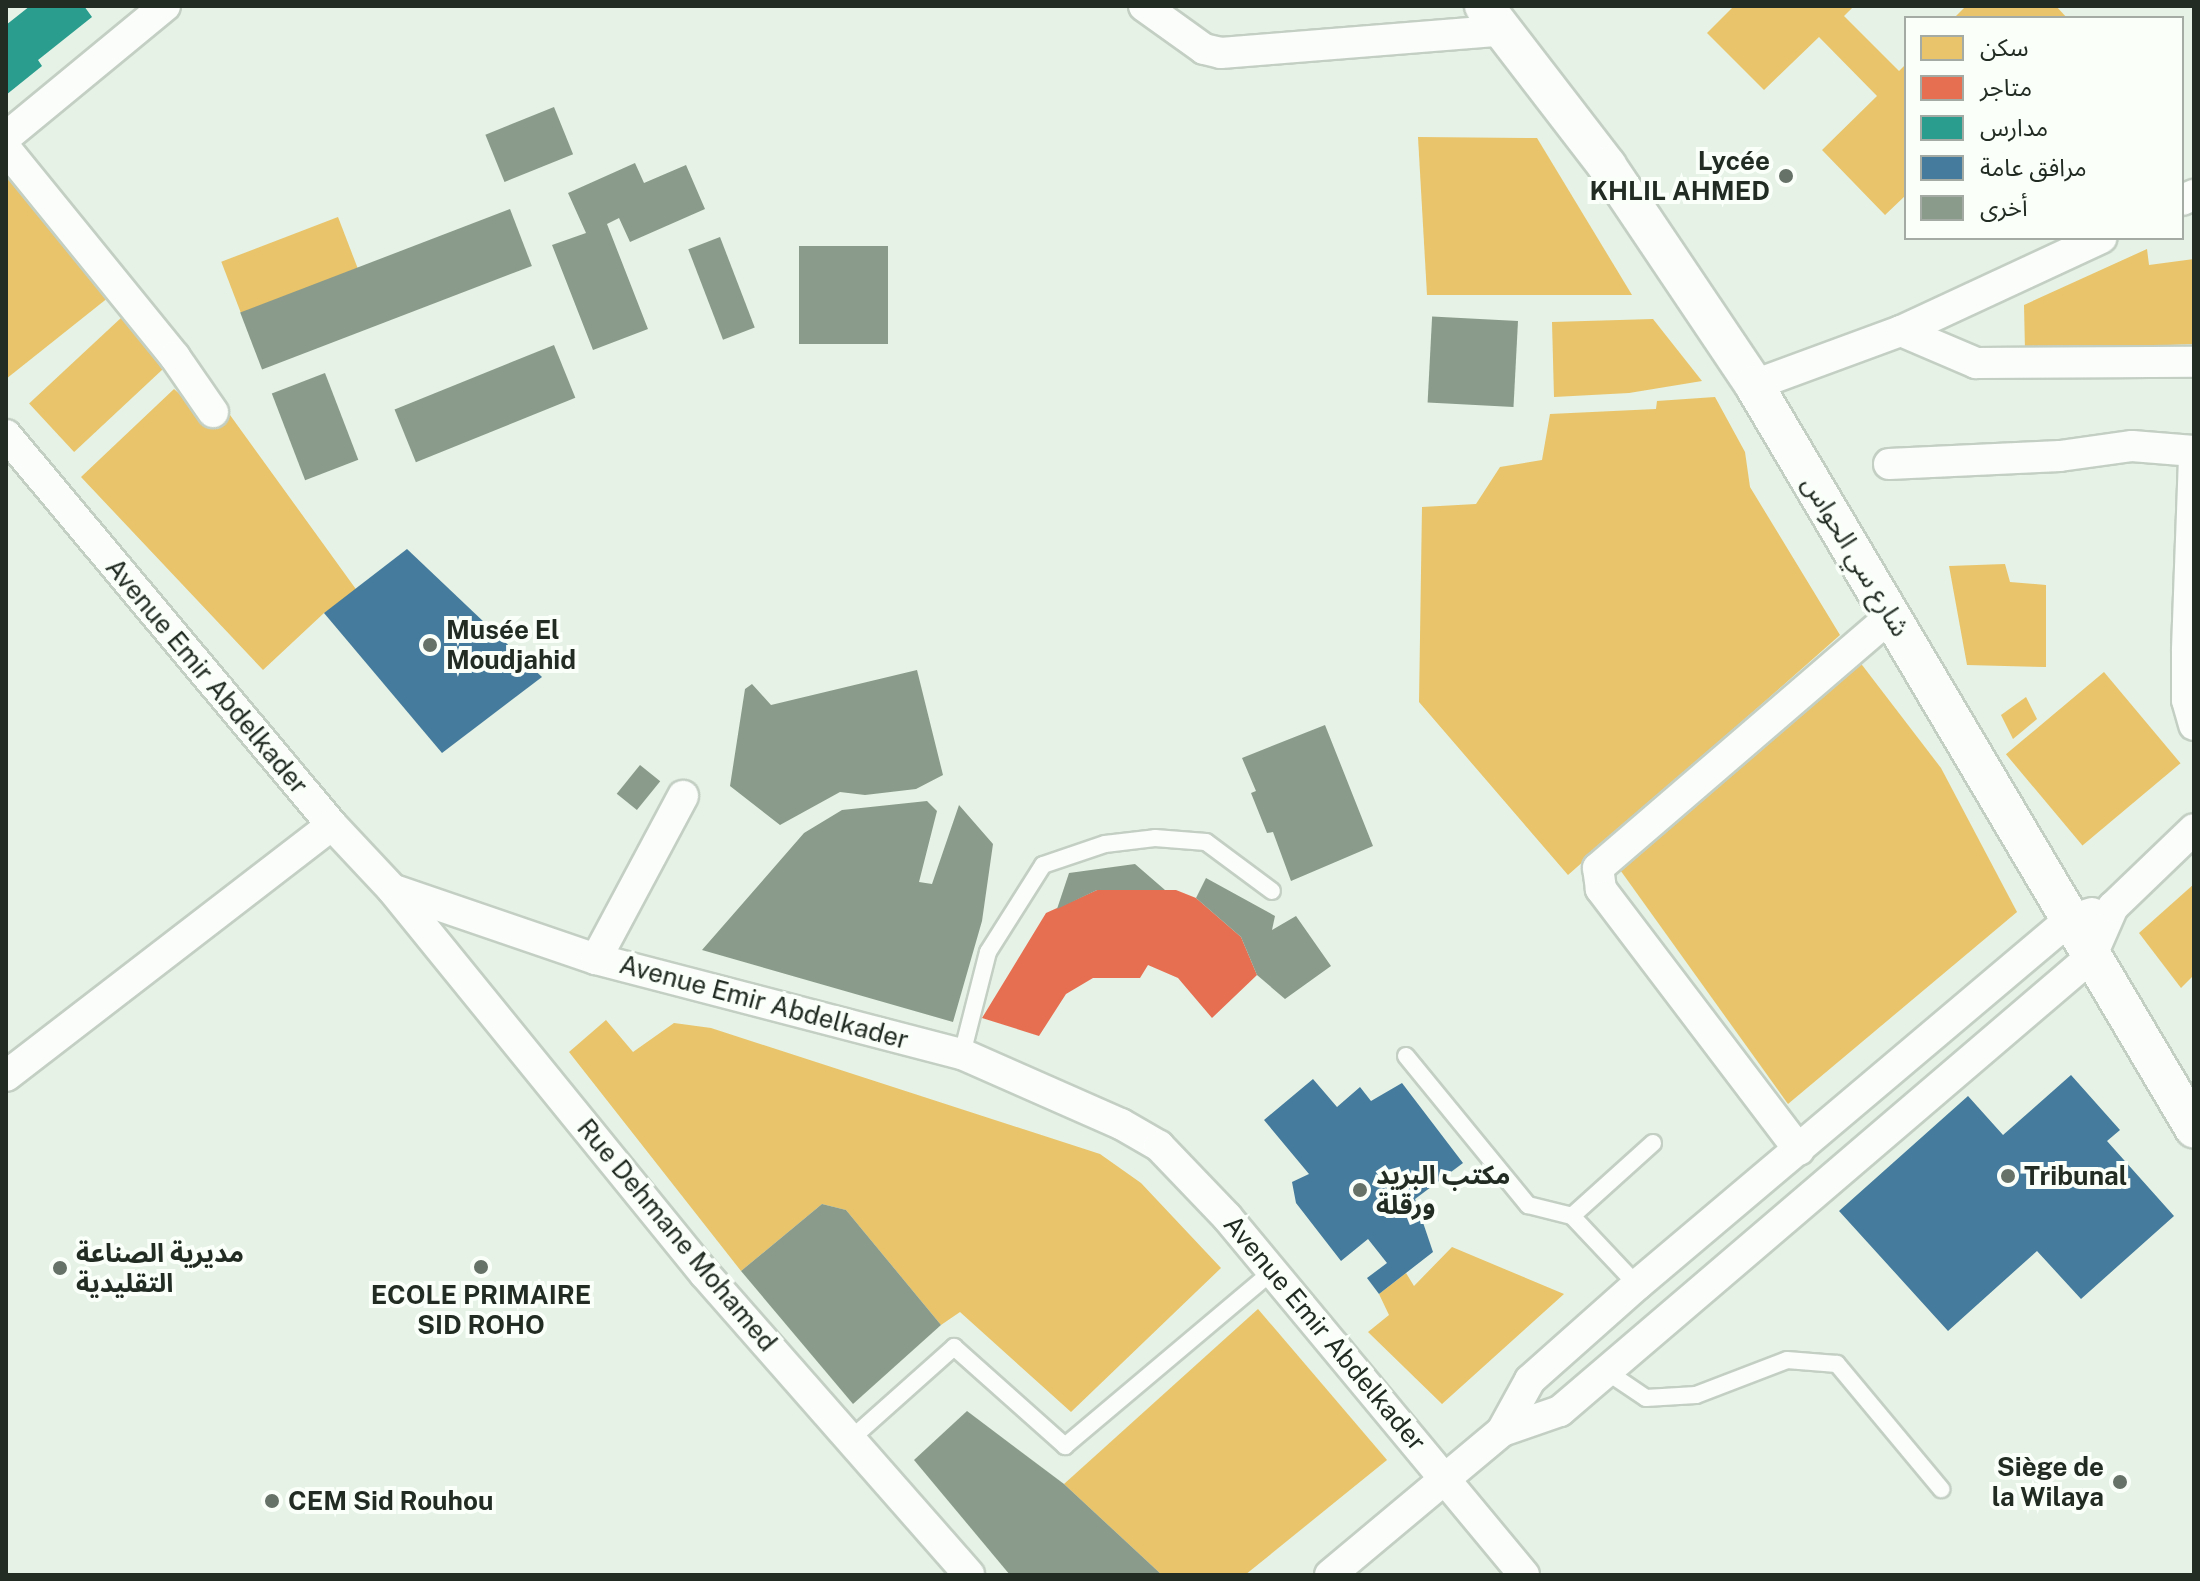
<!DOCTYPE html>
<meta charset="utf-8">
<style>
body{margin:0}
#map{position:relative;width:2200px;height:1581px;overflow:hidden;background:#e5f2e5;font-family:"Public Sans","Noto Sans Arabic",sans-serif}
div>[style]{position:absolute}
.homes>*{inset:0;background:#e9c46a;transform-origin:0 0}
.shops>*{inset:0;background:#e76f51}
.schools>*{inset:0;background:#2a9d8f}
.public>*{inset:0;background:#457b9d}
.building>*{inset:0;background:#8a9b8b;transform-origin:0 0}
.roads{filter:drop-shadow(2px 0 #c4cfc4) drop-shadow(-2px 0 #c4cfc4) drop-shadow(0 2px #c4cfc4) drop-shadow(0 -2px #c4cfc4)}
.service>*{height:16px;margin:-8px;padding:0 8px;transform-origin:8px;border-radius:8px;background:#fbfdfb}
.minor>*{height:30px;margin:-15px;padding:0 15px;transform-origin:15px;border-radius:15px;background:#fbfdfb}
.tertiary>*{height:38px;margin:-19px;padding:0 19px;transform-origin:19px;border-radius:19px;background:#fbfdfb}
.dots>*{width:22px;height:22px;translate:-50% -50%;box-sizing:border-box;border:4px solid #fafffa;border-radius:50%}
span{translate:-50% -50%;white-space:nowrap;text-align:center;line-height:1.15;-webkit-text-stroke:8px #fafffa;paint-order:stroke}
.poi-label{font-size:26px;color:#222c23;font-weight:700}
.right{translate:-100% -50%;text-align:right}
.left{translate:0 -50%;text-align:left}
.street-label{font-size:26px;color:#222c23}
.frame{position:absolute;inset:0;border:8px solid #222c23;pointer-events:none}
.legend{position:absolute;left:1904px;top:16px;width:280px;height:224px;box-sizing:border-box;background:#fafffa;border:2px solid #a4aba4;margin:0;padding:10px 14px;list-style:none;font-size:24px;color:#222c23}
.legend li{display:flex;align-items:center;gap:16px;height:40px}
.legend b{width:40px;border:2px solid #a4aba4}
</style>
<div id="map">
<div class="homes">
<i style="clip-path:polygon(1734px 6px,1854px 6px,1844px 16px,1899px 71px,1906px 64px,1906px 195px,1885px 215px,1822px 150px,1877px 96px,1819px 37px,1764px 90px,1707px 33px)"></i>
<i style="clip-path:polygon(1966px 6px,2056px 6px,2067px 18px,1954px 18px)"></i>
<i style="clip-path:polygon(1418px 137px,1537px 138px,1632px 295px,1427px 295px)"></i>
<i style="clip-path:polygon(6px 176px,109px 297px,6px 379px)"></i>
<i style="left:338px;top:217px;width:55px;height:125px;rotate:69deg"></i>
<i style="clip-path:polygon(2147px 249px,2149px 265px,2194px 259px,2194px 344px,2025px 351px,2024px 305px)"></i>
<i style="left:122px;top:317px;width:66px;height:127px;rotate:47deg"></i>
<i style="clip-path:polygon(1653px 319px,1702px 381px,1629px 393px,1554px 397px,1552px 322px)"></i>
<i style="clip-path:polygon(174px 389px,215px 426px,230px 415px,358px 592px,324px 613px,263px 670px,81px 477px)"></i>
<i style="clip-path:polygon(1715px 397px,1745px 452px,1750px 487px,1840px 635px,1568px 875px,1419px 702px,1422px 507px,1476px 504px,1500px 467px,1542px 460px,1550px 414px,1656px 409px,1657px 401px)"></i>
<i style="clip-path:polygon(2005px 564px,2010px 582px,2046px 585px,2046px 667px,1967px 665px,1949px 566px)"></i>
<i style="clip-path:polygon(1859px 661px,1941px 768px,2017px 912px,1788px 1104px,1618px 867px)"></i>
<i style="left:2104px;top:672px;width:119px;height:128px;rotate:50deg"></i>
<i style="clip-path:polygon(2026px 697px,2037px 719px,2013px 739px,2001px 715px)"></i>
<i style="clip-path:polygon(2194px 884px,2194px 975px,2181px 988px,2139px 933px)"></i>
<i style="clip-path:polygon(606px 1020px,633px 1052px,674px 1023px,711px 1028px,1100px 1154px,1141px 1183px,1221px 1268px,1071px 1412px,960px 1312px,941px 1325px,846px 1210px,822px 1204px,741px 1271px,569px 1052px)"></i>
<i style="clip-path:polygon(1452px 1247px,1564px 1294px,1442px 1404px,1368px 1332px,1389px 1315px,1379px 1294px,1406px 1273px,1414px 1286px)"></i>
<i style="clip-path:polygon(1258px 1309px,1387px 1460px,1245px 1575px,1162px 1575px,1064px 1484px)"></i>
</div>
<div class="shops">
<i style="clip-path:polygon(1097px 890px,1176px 890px,1196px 898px,1241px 937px,1257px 975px,1212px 1018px,1178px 978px,1148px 965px,1140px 978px,1093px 978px,1066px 994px,1039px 1036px,982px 1018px,1046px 913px)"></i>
</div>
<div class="schools">
<i style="clip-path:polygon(30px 6px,84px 6px,92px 17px,38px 60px,42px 66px,6px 95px,6px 25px)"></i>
</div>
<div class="public">
<i style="clip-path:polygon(407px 549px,542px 677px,442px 753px,324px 613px)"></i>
<i style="clip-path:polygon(2071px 1075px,2120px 1130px,2107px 1141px,2174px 1216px,2081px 1299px,2037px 1251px,1948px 1331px,1839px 1211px,1968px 1096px,2003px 1135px)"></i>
<i style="clip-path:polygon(1313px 1079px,1337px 1107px,1360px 1087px,1371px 1101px,1402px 1083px,1463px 1163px,1415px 1199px,1433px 1252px,1379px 1294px,1367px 1278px,1387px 1263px,1368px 1239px,1341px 1261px,1296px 1203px,1292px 1182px,1309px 1174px,1264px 1120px)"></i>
</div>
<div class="building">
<i style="left:554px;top:107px;width:51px;height:74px;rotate:68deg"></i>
<i style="clip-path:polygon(635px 163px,644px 183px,686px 165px,705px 209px,630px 242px,619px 218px,607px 224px,648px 329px,593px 350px,552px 245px,586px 233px,568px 193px)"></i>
<i style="left:510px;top:209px;width:61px;height:289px;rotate:69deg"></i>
<i style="left:720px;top:237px;width:97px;height:34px;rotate:69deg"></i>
<i style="left:799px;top:246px;width:89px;height:98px"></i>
<i style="left:1518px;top:321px;width:86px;height:86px;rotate:93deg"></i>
<i style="left:554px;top:345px;width:57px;height:172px;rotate:68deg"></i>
<i style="left:325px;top:373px;width:93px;height:57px;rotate:69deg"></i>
<i style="clip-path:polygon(917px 670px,943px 775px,916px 789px,865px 795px,840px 792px,780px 825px,730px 786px,745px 689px,752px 684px,771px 705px)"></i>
<i style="clip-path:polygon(1325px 725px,1373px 846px,1291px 881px,1273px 832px,1267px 833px,1251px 793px,1256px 791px,1242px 758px)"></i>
<i style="left:640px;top:765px;width:26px;height:37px;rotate:39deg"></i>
<i style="clip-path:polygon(927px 801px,937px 811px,919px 882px,932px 884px,959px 805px,993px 844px,982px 921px,953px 1022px,702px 950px,804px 833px,842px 810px)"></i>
<i style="clip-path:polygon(1135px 864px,1165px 890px,1097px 890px,1057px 909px,1069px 873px)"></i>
<i style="clip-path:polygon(1206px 878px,1275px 916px,1272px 930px,1296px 916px,1331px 966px,1285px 999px,1257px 975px,1241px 937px,1196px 898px)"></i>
<i style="clip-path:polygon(822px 1204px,846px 1210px,941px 1325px,853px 1404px,741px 1271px)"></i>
<i style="clip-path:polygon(967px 1411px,1064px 1484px,1162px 1575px,1010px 1575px,914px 1460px)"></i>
</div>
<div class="roads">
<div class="service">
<i style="left:962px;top:1054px;width:105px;rotate:-75.7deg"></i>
<i style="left:988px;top:952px;width:103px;rotate:-57.7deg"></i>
<i style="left:1043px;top:865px;width:65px;rotate:-18.7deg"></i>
<i style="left:1105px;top:844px;width:50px;rotate:-6.8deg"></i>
<i style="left:1155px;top:838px;width:51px;rotate:4.5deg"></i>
<i style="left:1206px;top:842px;width:82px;rotate:36.6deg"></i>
<i style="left:1406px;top:1056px;width:193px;rotate:50.7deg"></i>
<i style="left:1528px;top:1205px;width:45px;rotate:14deg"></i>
<i style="left:1572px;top:1216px;width:95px;rotate:46.7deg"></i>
<i style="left:1572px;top:1216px;width:109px;rotate:-42deg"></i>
<i style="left:1606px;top:1371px;width:48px;rotate:34deg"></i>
<i style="left:1646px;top:1398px;width:50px;rotate:-3.4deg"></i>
<i style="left:1696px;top:1395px;width:97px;rotate:-21deg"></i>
<i style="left:1787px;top:1360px;width:50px;rotate:4.6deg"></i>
<i style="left:1837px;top:1364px;width:163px;rotate:50.2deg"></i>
<i style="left:852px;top:1438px;width:137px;rotate:-41.7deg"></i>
<i style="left:954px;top:1347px;width:149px;rotate:41.7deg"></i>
<i style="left:1065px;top:1446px;width:272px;rotate:-40.1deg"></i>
</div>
<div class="minor">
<i style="left:1144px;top:6px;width:74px;rotate:35.6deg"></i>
<i style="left:1204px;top:49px;width:17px;rotate:13deg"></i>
<i style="left:1221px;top:53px;width:284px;rotate:-4.6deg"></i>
<i style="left:6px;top:137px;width:206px;rotate:-39.5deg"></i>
<i style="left:6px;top:149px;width:268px;rotate:50.9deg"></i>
<i style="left:175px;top:357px;width:67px;rotate:55.4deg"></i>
<i style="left:2182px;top:200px;width:13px;rotate:-23deg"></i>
<i style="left:1901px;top:331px;width:82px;rotate:23.1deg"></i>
<i style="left:1976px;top:363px;width:218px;rotate:-0.3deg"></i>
<i style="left:1754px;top:385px;width:157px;rotate:-20.2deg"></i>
<i style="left:1901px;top:331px;width:221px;rotate:-24.9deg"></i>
<i style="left:6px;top:435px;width:508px;rotate:50.11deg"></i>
<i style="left:332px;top:825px;width:88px;rotate:46.8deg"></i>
<i style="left:392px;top:889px;width:496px;rotate:50.9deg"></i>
<i style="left:705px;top:1274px;width:400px;rotate:48.7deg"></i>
<i style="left:2194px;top:458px;width:193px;rotate:92.1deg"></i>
<i style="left:2187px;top:651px;width:49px;rotate:90deg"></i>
<i style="left:2187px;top:700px;width:26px;rotate:74deg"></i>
<i style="left:1889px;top:464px;width:171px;rotate:-2.7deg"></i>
<i style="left:2060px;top:456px;width:73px;rotate:-7.9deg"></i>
<i style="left:2132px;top:446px;width:62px;rotate:4.6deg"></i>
<i style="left:397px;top:891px;width:210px;rotate:18.9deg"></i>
<i style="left:596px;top:959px;width:378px;rotate:14.6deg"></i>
<i style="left:962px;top:1054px;width:174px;rotate:23.8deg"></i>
<i style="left:1121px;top:1124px;width:44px;rotate:30.1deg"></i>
<i style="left:1159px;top:1146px;width:98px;rotate:46.2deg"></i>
<i style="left:1227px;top:1217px;width:465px;rotate:50.3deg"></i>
<i style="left:596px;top:959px;width:185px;rotate:-61.9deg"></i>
<i style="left:6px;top:1076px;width:411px;rotate:-37.6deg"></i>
<i style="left:1799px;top:1150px;width:328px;rotate:-127.2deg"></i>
<i style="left:1601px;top:889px;width:21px;rotate:-98deg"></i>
<i style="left:1598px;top:868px;width:386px;rotate:-40.7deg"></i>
<i style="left:1502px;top:1431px;width:58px;rotate:-61.2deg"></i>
<i style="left:1530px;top:1380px;width:143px;rotate:-41.6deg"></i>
<i style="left:1637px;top:1285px;width:566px;rotate:-40.19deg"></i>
<i style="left:2069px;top:920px;width:24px;rotate:-17deg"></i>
<i style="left:1330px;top:1575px;width:224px;rotate:-39.9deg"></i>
<i style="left:1502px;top:1431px;width:61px;rotate:-19deg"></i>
<i style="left:1560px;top:1411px;width:699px;rotate:-40.53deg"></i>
<i style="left:2091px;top:957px;width:55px;rotate:-66.3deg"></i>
<i style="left:2113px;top:907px;width:112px;rotate:-43.9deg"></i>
</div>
<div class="tertiary">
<i style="left:1484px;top:6px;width:202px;rotate:52.4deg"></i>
<i style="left:1607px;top:166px;width:264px;rotate:56.1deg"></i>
<i style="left:1754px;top:385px;width:864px;rotate:59.37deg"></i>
</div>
</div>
<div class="dots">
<i style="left:1786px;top:176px;background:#667167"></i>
<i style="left:430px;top:645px;background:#667167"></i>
<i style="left:2008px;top:1176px;background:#667167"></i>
<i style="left:1360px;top:1190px;background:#667167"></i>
<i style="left:481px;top:1267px;background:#667167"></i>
<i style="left:60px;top:1268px;background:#667167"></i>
<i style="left:2120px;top:1482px;background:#667167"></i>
<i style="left:272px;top:1501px;background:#667167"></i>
</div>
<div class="poi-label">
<span class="right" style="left:1770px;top:176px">Lycée<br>KHLIL AHMED</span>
<span class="left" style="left:446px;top:645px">Musée El<br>Moudjahid</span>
<span class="left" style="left:1376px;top:1190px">مكتب البريد<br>ورقلة</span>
<span class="left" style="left:2024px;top:1176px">Tribunal</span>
<span class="left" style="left:76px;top:1268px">مديرية الصناعة<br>التقليدية</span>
<span style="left:481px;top:1310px">ECOLE PRIMAIRE<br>SID ROHO</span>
<span class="right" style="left:2104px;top:1482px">Siège de<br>la Wilaya</span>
<span class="left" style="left:288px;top:1501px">CEM Sid Rouhou</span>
</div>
<div class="street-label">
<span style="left:1856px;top:556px;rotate:59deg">شارع سي الحواس</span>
<span style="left:207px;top:676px;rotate:50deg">Avenue Emir Abdelkader</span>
<span style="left:764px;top:1002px;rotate:15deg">Avenue Emir Abdelkader</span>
<span style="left:677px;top:1235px;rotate:50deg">Rue Dehmane Mohamed</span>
<span style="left:1325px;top:1333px;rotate:50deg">Avenue Emir Abdelkader</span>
</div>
<div class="frame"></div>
<ul class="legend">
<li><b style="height:22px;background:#e9c46a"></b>سكن</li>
<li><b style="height:22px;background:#e76f51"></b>متاجر</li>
<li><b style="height:22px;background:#2a9d8f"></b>مدارس</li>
<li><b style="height:22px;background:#457b9d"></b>مرافق عامة</li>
<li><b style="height:22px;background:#8a9b8b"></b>أخرى</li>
</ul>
</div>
